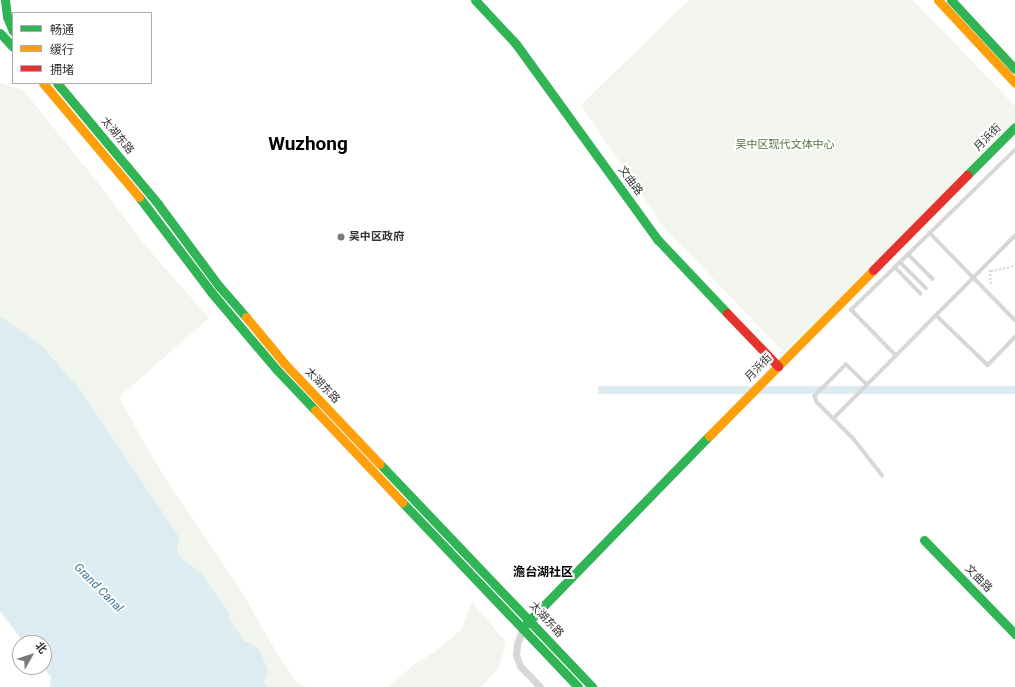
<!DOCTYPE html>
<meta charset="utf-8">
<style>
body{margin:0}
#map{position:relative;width:1015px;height:687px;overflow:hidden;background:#fff;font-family:Roboto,"Noto Sans SC",sans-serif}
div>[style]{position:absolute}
.green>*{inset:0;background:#f1f5ed}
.water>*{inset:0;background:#ddebf3;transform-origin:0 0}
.path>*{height:1.5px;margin-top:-0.75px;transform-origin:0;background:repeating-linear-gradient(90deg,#d6d6d6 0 2px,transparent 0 4px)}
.lane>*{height:3.5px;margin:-1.75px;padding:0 1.75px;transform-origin:1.75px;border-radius:1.75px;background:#d7d7d7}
.street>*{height:7px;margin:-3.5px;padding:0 3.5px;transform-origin:3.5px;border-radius:3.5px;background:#d7d7d7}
.fast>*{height:9px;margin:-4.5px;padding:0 4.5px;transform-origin:4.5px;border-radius:4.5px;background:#30b455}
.slow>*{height:9px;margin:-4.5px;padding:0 4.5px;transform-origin:4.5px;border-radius:4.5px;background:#ff9f0a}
.jam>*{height:9px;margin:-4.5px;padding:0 4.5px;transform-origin:4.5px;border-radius:4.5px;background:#e5322d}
.dots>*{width:11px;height:11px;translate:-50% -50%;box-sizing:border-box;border:2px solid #fff;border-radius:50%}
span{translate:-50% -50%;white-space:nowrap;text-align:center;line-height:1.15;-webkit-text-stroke:4px #fff;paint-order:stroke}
.street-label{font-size:11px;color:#333}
.park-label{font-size:11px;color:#56703f}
.poi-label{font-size:11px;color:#333;font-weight:700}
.left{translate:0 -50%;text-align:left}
.neighbourhood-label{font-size:12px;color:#000;font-weight:700}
.water-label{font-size:12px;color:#3f7597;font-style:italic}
.town-label{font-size:19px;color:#000;font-weight:700}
.legend{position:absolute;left:12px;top:12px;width:140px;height:72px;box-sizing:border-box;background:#fff;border:1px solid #adadad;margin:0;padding:5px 7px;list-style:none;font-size:12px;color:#333}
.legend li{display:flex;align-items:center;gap:8px;height:20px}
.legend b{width:20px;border:1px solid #adadad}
.north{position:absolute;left:12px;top:635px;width:40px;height:40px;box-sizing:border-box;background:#fff;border:1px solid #adadad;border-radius:50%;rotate:51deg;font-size:11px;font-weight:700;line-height:16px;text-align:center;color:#333}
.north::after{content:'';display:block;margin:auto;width:14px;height:18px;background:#7a7a7a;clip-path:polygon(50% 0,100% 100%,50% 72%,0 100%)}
</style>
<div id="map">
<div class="green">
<i style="clip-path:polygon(689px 0,913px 0,1015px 106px,1015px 121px,784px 353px,662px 225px,581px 105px)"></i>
<i style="clip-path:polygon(0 83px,23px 90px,99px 184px,143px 243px,209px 318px,119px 397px,143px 441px,171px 487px,238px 586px,280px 658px,297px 682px,306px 687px,252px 687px,0 387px)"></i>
<i style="clip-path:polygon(472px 602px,506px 642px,499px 667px,481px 687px,389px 687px,413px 665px,436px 651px,461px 630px)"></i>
</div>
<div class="water">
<i style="clip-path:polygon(0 316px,42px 346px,80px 390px,179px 537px,177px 551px,180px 557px,200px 572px,230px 614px,230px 620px,244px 641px,253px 645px,260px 651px,268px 670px,264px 683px,267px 687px,50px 687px,51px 677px,43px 667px,44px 643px,24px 643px,0 611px)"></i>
<i style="left:1015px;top:386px;width:8px;height:417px;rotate:90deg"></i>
</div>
<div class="path">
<i style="left:990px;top:270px;width:16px;rotate:86deg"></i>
<i style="left:991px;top:271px;width:20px;rotate:-11deg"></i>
<i style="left:1011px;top:267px;width:5px;rotate:-37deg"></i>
</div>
<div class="lane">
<i style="left:930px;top:233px;width:122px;rotate:45.7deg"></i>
<i style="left:908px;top:254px;width:35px;rotate:45deg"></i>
<i style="left:900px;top:262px;width:37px;rotate:45deg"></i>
<i style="left:895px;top:267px;width:37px;rotate:46deg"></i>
<i style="left:936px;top:315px;width:72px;rotate:43.9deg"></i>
<i style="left:988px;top:365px;width:39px;rotate:-46deg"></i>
<i style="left:896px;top:356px;width:64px;rotate:-134.4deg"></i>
<i style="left:851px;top:310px;width:229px;rotate:-44.3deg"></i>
<i style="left:867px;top:385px;width:29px;rotate:-136deg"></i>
<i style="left:846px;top:365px;width:44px;rotate:135deg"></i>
<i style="left:815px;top:396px;width:6px;rotate:72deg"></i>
<i style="left:817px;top:402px;width:52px;rotate:45deg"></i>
<i style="left:854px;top:439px;width:46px;rotate:52.1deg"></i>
<i style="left:834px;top:418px;width:257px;rotate:-45.2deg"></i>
</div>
<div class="street">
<i style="left:523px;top:627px;width:18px;rotate:109deg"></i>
<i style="left:517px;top:644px;width:11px;rotate:95deg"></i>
<i style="left:516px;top:655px;width:12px;rotate:70deg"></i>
<i style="left:520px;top:666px;width:29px;rotate:46deg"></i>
</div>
<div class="fast">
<i style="left:5px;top:0;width:17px;rotate:83deg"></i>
<i style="left:7px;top:17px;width:15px;rotate:67deg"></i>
<i style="left:475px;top:0;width:60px;rotate:47deg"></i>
<i style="left:516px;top:44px;width:242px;rotate:54.1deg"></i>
<i style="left:658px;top:240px;width:100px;rotate:46.6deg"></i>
<i style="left:951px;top:0;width:94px;rotate:47.2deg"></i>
<i style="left:0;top:33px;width:19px;rotate:47deg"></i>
<i style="left:57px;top:83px;width:158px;rotate:50.1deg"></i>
<i style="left:158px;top:204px;width:102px;rotate:53.4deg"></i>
<i style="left:219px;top:286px;width:41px;rotate:48.9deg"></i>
<i style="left:967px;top:175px;width:68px;rotate:-45deg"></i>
<i style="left:139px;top:197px;width:119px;rotate:52.8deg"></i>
<i style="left:211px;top:292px;width:102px;rotate:49.8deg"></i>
<i style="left:277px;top:370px;width:55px;rotate:46.5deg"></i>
<i style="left:380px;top:464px;width:308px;rotate:46.4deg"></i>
<i style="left:402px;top:502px;width:255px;rotate:46.4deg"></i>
<i style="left:924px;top:540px;width:131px;rotate:45.9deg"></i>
<i style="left:524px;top:626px;width:265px;rotate:-45.8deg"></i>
</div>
<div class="slow">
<i style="left:938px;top:0;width:113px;rotate:47.1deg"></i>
<i style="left:43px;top:83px;width:149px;rotate:49.9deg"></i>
<i style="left:246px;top:317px;width:60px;rotate:50.4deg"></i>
<i style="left:284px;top:363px;width:139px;rotate:46.5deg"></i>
<i style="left:315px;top:410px;width:127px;rotate:46.6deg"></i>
<i style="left:709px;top:436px;width:233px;rotate:-45.3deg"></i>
</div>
<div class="jam">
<i style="left:873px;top:270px;width:134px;rotate:-45.3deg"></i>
<i style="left:727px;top:313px;width:74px;rotate:46.1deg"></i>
</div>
<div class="dots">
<i style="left:341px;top:237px;background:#7a7a7a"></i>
</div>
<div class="street-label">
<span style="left:117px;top:136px;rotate:50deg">太湖东路</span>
<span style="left:988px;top:138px;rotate:-45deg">月浜街</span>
<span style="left:630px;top:181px;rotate:54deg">文曲路</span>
<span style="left:759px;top:368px;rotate:-46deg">月浜街</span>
<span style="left:322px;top:386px;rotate:46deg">太湖东路</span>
<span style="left:978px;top:579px;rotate:46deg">文曲路</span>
<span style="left:546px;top:620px;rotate:47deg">太湖东路</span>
</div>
<div class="park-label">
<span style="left:785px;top:145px">吴中区现代文体中心</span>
</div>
<div class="poi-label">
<span class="left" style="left:349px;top:237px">吴中区政府</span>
</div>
<div class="neighbourhood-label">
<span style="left:543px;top:573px">澹台湖社区</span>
</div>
<div class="water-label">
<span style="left:98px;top:588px;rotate:45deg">Grand Canal</span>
</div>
<div class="town-label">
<span style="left:308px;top:144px">Wuzhong</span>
</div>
<ul class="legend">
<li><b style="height:5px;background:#30b455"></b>畅通</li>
<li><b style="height:5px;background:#ff9f0a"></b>缓行</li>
<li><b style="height:5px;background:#e5322d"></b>拥堵</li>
</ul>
<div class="north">北</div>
</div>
